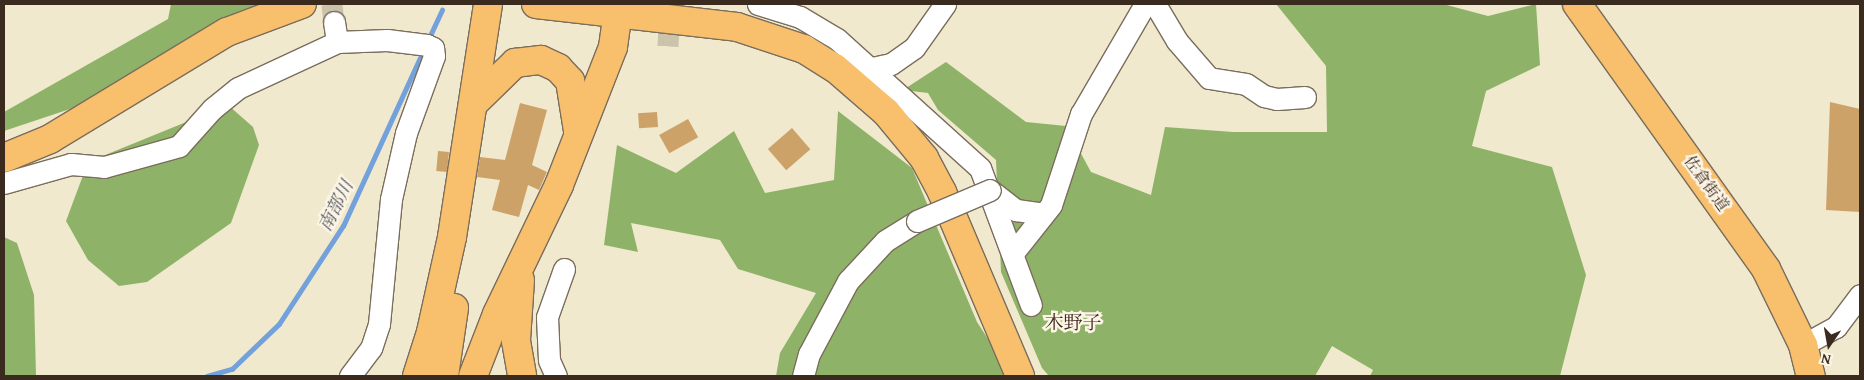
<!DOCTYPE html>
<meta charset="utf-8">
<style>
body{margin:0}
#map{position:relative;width:1864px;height:380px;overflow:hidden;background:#f0e9ce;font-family:"Gentium Book Plus","Noto Serif JP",serif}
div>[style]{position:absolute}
.forest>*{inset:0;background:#8eb368}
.stream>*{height:4.5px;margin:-2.25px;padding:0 2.25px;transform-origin:2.25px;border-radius:2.25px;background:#72a1db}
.building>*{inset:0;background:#cda269;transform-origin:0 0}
.minor-tunnel>*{height:21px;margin-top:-10.5px;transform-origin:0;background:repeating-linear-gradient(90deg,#ccc3ab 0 21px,transparent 0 32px)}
.roads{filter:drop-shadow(1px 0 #7a6d5c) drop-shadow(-1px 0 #7a6d5c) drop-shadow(0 1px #7a6d5c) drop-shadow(0 -1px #7a6d5c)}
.minor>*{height:21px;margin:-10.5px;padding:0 10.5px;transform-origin:10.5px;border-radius:10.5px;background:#fff}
.major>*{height:28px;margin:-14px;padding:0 14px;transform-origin:14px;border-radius:14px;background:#f8bf6c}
.highway>*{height:28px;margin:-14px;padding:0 14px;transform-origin:14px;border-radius:14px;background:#f8bf6c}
.bridges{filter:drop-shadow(1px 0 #7a6d5c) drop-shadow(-1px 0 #7a6d5c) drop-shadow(0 1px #7a6d5c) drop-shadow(0 -1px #7a6d5c)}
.minor-bridge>*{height:21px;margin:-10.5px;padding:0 10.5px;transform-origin:10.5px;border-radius:10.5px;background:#fff}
span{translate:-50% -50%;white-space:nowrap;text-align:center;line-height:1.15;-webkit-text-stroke:5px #fcf5e5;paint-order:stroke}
.street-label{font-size:16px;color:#3b2a1e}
.water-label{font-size:18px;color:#4e5460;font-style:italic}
.quarter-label{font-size:19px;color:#3b2a1e}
.frame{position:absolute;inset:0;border:5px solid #3b2a1e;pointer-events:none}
.north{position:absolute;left:1804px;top:320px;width:50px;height:50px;-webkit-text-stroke:4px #fcf5e5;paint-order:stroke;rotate:192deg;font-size:14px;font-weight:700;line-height:20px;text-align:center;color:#3b2a1e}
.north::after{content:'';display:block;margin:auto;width:18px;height:22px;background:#3b2a1e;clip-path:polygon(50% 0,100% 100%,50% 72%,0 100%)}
</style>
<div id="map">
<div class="forest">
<i style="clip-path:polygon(171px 4px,276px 4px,88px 103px,4px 131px,4px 112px,168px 19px)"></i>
<i style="clip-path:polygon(1276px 4px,1443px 4px,1488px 16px,1536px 4px,1540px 65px,1486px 91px,1472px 146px,1552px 167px,1586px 275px,1560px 376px,1370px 376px,1373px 370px,1332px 346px,1315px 376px,1049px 376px,1042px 368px,1001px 272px,996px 160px,938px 110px,928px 93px,903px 90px,946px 62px,1026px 122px,1066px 126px,1091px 172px,1151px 195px,1165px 127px,1233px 132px,1327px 132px,1326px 66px)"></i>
<i style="clip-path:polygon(228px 105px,253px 127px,259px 145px,231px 223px,147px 282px,119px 286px,88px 260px,66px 221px,88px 162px)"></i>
<i style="clip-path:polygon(838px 111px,912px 168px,977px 322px,1012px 376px,776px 376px,780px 353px,816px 293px,738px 269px,720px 240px,631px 223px,638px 252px,604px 245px,617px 145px,676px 173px,734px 131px,765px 193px,834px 180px)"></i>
<i style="clip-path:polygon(4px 237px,17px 243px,34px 295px,36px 376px,4px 376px)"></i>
</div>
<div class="stream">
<i style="left:428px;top:40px;width:33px;rotate:-65deg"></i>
<i style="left:207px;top:376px;width:26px;rotate:-16deg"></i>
<i style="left:232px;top:369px;width:65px;rotate:-43.8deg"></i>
<i style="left:279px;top:324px;width:117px;rotate:-56.9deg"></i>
<i style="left:343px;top:226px;width:195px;rotate:-65.4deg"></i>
</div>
<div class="building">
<i style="clip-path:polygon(1830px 102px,1860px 109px,1860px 212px,1826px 210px)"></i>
<i style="clip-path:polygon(520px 103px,547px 110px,532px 165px,547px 172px,539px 190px,528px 185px,519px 217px,492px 210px,500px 180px,477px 177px,480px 157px,505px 160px)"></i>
<i style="left:657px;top:112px;width:15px;height:19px;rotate:86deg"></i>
<i style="left:688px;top:119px;width:21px;height:33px;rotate:61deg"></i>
<i style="left:792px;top:128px;width:28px;height:32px;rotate:49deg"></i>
<i style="left:438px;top:151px;width:11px;height:20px;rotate:5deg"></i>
</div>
<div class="minor-tunnel">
<i style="left:332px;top:4px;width:18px;rotate:84deg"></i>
<i style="left:668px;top:46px;width:42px;rotate:-87.3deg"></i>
</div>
<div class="roads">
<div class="minor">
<i style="left:758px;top:4px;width:44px;rotate:17.2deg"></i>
<i style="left:800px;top:17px;width:43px;rotate:30.7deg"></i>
<i style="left:837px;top:39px;width:193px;rotate:42.1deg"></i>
<i style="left:980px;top:168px;width:146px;rotate:69.6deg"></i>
<i style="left:1155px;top:4px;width:43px;rotate:59.3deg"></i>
<i style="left:1177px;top:41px;width:49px;rotate:49.1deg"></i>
<i style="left:1209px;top:78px;width:37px;rotate:9deg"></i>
<i style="left:1246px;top:84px;width:22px;rotate:34deg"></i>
<i style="left:1264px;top:96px;width:13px;rotate:13deg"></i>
<i style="left:1277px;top:99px;width:28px;rotate:-4deg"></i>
<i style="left:334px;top:22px;width:20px;rotate:81deg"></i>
<i style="left:872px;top:68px;width:19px;rotate:-12deg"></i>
<i style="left:891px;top:64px;width:28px;rotate:-35deg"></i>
<i style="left:914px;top:48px;width:54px;rotate:-54.8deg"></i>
<i style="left:4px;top:183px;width:70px;rotate:-15.8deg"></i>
<i style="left:71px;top:164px;width:33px;rotate:5deg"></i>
<i style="left:104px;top:167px;width:78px;rotate:-15.6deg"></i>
<i style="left:179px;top:146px;width:50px;rotate:-48.3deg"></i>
<i style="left:212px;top:109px;width:33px;rotate:-39deg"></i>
<i style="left:238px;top:88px;width:109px;rotate:-24.9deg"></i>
<i style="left:337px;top:42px;width:50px;rotate:-2.3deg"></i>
<i style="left:387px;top:40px;width:40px;rotate:7.1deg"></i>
<i style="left:427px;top:45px;width:7px;rotate:27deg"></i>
<i style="left:433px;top:48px;width:8px;rotate:83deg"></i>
<i style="left:434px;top:56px;width:82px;rotate:110deg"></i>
<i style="left:406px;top:133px;width:68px;rotate:102.8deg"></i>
<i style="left:391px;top:199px;width:126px;rotate:95.5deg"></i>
<i style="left:379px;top:324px;width:25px;rotate:108deg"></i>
<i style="left:371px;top:348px;width:35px;rotate:127deg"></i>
<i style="left:990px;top:190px;width:33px;rotate:38deg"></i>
<i style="left:1016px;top:210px;width:27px;rotate:8deg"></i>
<i style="left:1013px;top:253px;width:61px;rotate:-51.6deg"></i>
<i style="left:1051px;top:205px;width:96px;rotate:-71.8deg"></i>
<i style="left:1081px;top:114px;width:127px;rotate:-59.8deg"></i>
<i style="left:1803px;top:345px;width:38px;rotate:-29deg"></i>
<i style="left:1836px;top:327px;width:40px;rotate:-53deg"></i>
<i style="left:556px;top:376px;width:17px;rotate:-114deg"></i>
<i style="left:549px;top:360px;width:43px;rotate:-92.7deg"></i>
<i style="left:547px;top:317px;width:51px;rotate:-70.5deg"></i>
<i style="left:803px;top:376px;width:23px;rotate:-75deg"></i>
<i style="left:809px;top:354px;width:83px;rotate:-61.9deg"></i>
<i style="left:848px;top:281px;width:54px;rotate:-47.2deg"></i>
<i style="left:885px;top:241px;width:38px;rotate:-32deg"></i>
</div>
<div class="major">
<i style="left:1577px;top:4px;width:325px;rotate:54.5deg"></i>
<i style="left:1766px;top:269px;width:85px;rotate:64deg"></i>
<i style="left:1803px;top:345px;width:32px;rotate:76deg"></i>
</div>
<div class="highway">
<i style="left:536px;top:4px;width:202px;rotate:6.5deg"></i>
<i style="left:737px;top:27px;width:71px;rotate:18.2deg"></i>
<i style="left:804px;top:49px;width:36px;rotate:32deg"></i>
<i style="left:835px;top:68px;width:67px;rotate:40.8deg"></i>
<i style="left:886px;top:112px;width:60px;rotate:50.4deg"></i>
<i style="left:924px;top:158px;width:38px;rotate:62deg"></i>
<i style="left:942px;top:192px;width:200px;rotate:67deg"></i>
<i style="left:473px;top:104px;width:59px;rotate:-44.3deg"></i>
<i style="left:515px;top:63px;width:26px;rotate:-7deg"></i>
<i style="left:541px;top:60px;width:19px;rotate:25deg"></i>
<i style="left:558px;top:68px;width:18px;rotate:47deg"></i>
<i style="left:570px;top:81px;width:51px;rotate:80.9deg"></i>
<i style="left:4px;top:158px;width:50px;rotate:-22.4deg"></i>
<i style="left:50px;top:139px;width:207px;rotate:-31.2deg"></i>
<i style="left:227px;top:32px;width:80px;rotate:-20.5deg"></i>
<i style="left:520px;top:280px;width:61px;rotate:93.8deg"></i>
<i style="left:516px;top:341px;width:36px;rotate:80deg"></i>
<i style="left:417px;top:376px;width:46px;rotate:-72.3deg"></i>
<i style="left:431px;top:332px;width:97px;rotate:-77.5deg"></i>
<i style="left:452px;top:237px;width:236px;rotate:-81.2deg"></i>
<i style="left:444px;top:376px;width:69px;rotate:-81.6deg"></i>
<i style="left:473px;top:376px;width:66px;rotate:-68.8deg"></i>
<i style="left:497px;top:314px;width:143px;rotate:-64.3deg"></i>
<i style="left:559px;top:185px;width:148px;rotate:-68.6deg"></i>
<i style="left:613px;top:47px;width:35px;rotate:-82deg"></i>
</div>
</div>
<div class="bridges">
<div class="minor-bridge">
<i style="left:917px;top:221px;width:79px;rotate:-23deg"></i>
</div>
</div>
<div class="street-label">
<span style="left:1707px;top:183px;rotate:54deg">佐倉街道</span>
</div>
<div class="water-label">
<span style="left:336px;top:206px;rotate:-63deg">南部川</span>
</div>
<div class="quarter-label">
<span style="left:1073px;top:323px">木野子</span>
</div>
<div class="frame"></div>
<div class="north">N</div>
</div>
